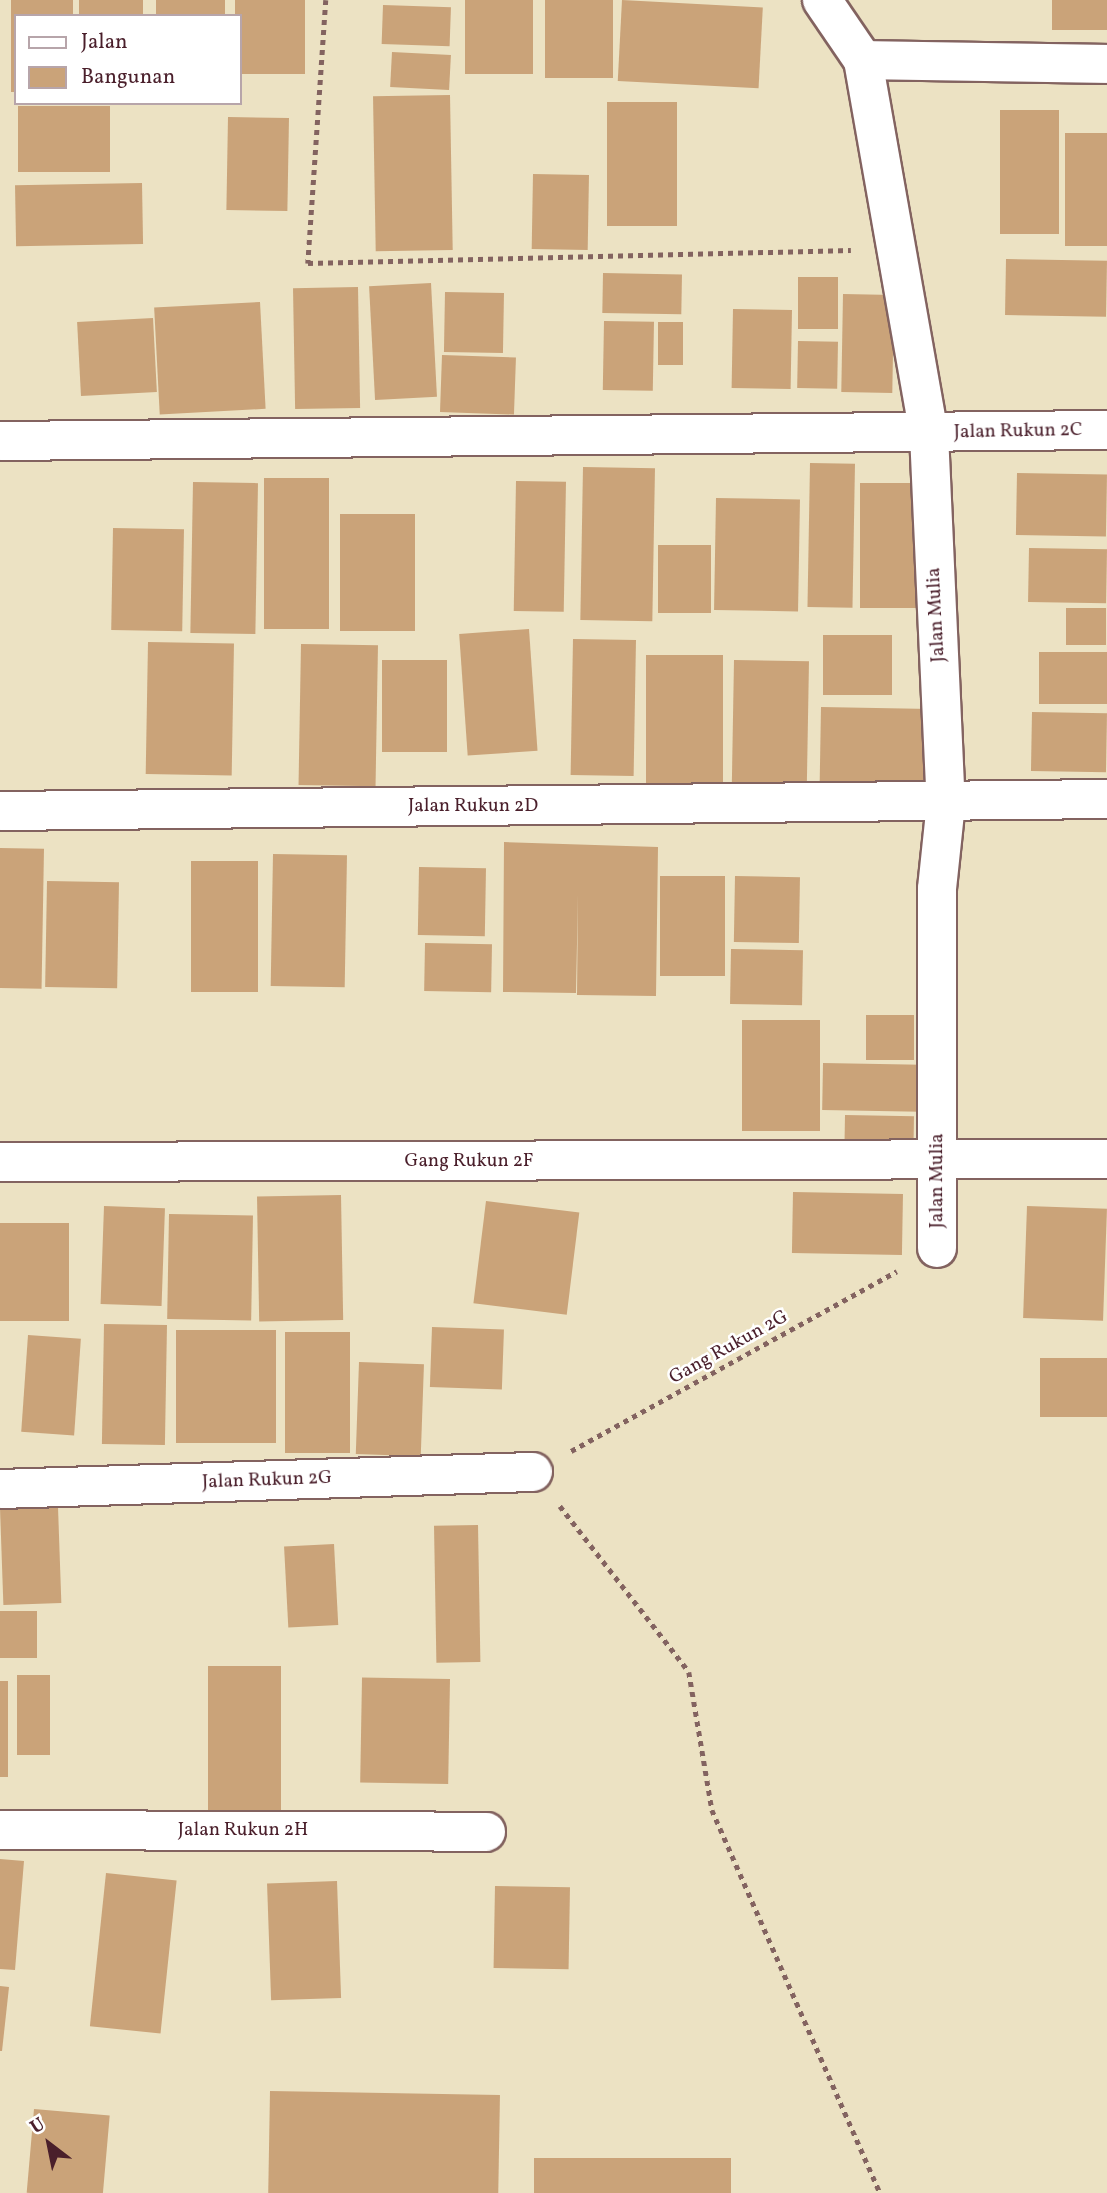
<!DOCTYPE html>
<style>
body{margin:0}
#map{position:relative;width:1107px;height:2193px;overflow:hidden;background:#ece2c3;font-family:Vollkorn,serif}
div>[style]{position:absolute}
.building>*{inset:0;background:#caa379;transform-origin:0 0}
.path>*{height:4.5px;margin-top:-2.25px;transform-origin:0;background:repeating-linear-gradient(90deg,#836360 0 5px,transparent 0 10px)}
.roads{filter:drop-shadow(2px 0 #836360) drop-shadow(-2px 0 #836360) drop-shadow(0 2px #836360) drop-shadow(0 -2px #836360)}
.minor>*{height:38px;margin:-19px;padding:0 19px;transform-origin:19px;border-radius:19px;background:#fff}
span{translate:-50% -50%;white-space:nowrap;text-align:center;line-height:1.15;-webkit-text-stroke:5px #fff;paint-order:stroke}
.street-label{font-size:19px;color:#4a1f2b}
.legend{position:absolute;left:14px;top:14px;width:228px;height:91px;box-sizing:border-box;background:#fff;border:2px solid #b7a5aa;margin:0;padding:9px 12px;list-style:none;font-size:21px;color:#4a1f2b}
.legend li{display:flex;align-items:center;gap:14px;height:35px}
.legend b{width:35px;border:2px solid #b7a5aa}
.north{position:absolute;left:14px;top:2109px;width:70px;height:70px;-webkit-text-stroke:5px #fff;paint-order:stroke;rotate:328deg;font-size:19px;font-weight:700;line-height:28px;text-align:center;color:#4a1f2b}
.north::after{content:'';display:block;margin:auto;width:24px;height:32px;background:#4a1f2b;clip-path:polygon(50% 0,100% 100%,50% 72%,0 100%)}
</style>
<div id="map">
<div class="building">
<i style="clip-path:polygon(11px 0,73px 0,73px 16px,16px 16px,16px 92px,11px 92px)"></i>
<i style="left:79px;top:0;width:64px;height:16px"></i>
<i style="left:156px;top:0;width:69px;height:16px"></i>
<i style="left:235px;top:0;width:70px;height:74px"></i>
<i style="left:465px;top:0;width:68px;height:74px"></i>
<i style="left:545px;top:0;width:68px;height:78px"></i>
<i style="left:622px;top:0;width:141px;height:81px;rotate:3deg"></i>
<i style="left:1052px;top:0;width:55px;height:30px"></i>
<i style="left:383px;top:5px;width:68px;height:39px;rotate:2deg"></i>
<i style="left:392px;top:52px;width:59px;height:35px;rotate:3deg"></i>
<i style="left:450px;top:95px;width:155px;height:77px;rotate:89deg"></i>
<i style="left:677px;top:102px;width:124px;height:70px;rotate:90deg"></i>
<i style="left:110px;top:106px;width:66px;height:92px;rotate:90deg"></i>
<i style="left:1000px;top:110px;width:59px;height:124px"></i>
<i style="left:228px;top:117px;width:61px;height:93px;rotate:1deg"></i>
<i style="left:1065px;top:133px;width:42px;height:113px"></i>
<i style="left:533px;top:174px;width:56px;height:75px;rotate:1deg"></i>
<i style="left:142px;top:183px;width:61px;height:127px;rotate:89deg"></i>
<i style="left:1006px;top:259px;width:101px;height:56px;rotate:1deg"></i>
<i style="left:603px;top:273px;width:79px;height:40px;rotate:1deg"></i>
<i style="left:798px;top:277px;width:40px;height:52px"></i>
<i style="left:431px;top:283px;width:114px;height:62px;rotate:87deg"></i>
<i style="left:358px;top:287px;width:121px;height:65px;rotate:89deg"></i>
<i style="left:445px;top:292px;width:59px;height:60px;rotate:1deg"></i>
<i style="left:843px;top:294px;width:51px;height:98px;rotate:1deg"></i>
<i style="left:260px;top:302px;width:107px;height:106px;rotate:87deg"></i>
<i style="left:733px;top:309px;width:59px;height:79px;rotate:1deg"></i>
<i style="left:153px;top:318px;width:74px;height:76px;rotate:87deg"></i>
<i style="left:604px;top:321px;width:50px;height:69px;rotate:1deg"></i>
<i style="left:683px;top:322px;width:43px;height:25px;rotate:90deg"></i>
<i style="left:798px;top:341px;width:40px;height:47px;rotate:1deg"></i>
<i style="left:442px;top:355px;width:74px;height:57px;rotate:2deg"></i>
<i style="left:810px;top:463px;width:45px;height:144px;rotate:1deg"></i>
<i style="left:583px;top:467px;width:72px;height:153px;rotate:1deg"></i>
<i style="left:1017px;top:473px;width:90px;height:62px;rotate:1deg"></i>
<i style="left:264px;top:478px;width:65px;height:151px"></i>
<i style="left:516px;top:481px;width:50px;height:130px;rotate:1deg"></i>
<i style="left:193px;top:482px;width:65px;height:151px;rotate:1deg"></i>
<i style="left:860px;top:483px;width:65px;height:125px"></i>
<i style="left:716px;top:498px;width:84px;height:112px;rotate:1deg"></i>
<i style="left:340px;top:514px;width:75px;height:117px"></i>
<i style="left:113px;top:528px;width:71px;height:102px;rotate:1deg"></i>
<i style="left:658px;top:545px;width:53px;height:68px"></i>
<i style="left:1029px;top:548px;width:78px;height:54px;rotate:1deg"></i>
<i style="left:1066px;top:608px;width:40px;height:37px"></i>
<i style="left:529px;top:629px;width:122px;height:70px;rotate:86deg"></i>
<i style="left:823px;top:635px;width:69px;height:60px"></i>
<i style="left:573px;top:639px;width:63px;height:136px;rotate:1deg"></i>
<i style="left:148px;top:642px;width:86px;height:132px;rotate:1deg"></i>
<i style="left:301px;top:644px;width:77px;height:141px;rotate:1deg"></i>
<i style="left:1039px;top:652px;width:68px;height:52px"></i>
<i style="left:646px;top:655px;width:77px;height:129px"></i>
<i style="left:382px;top:660px;width:65px;height:92px"></i>
<i style="left:734px;top:660px;width:75px;height:124px;rotate:1deg"></i>
<i style="left:821px;top:707px;width:110px;height:74px;rotate:1deg"></i>
<i style="left:1032px;top:712px;width:75px;height:59px;rotate:1deg"></i>
<i style="clip-path:polygon(504px 842px,658px 847px,656px 996px,577px 995px,578px 894px,576px 993px,503px 992px)"></i>
<i style="left:0;top:848px;width:44px;height:140px;rotate:1deg"></i>
<i style="left:273px;top:854px;width:74px;height:132px;rotate:1deg"></i>
<i style="left:191px;top:861px;width:67px;height:131px"></i>
<i style="left:419px;top:867px;width:67px;height:68px;rotate:1deg"></i>
<i style="left:660px;top:876px;width:65px;height:100px"></i>
<i style="left:735px;top:876px;width:65px;height:66px;rotate:1deg"></i>
<i style="left:47px;top:881px;width:72px;height:106px;rotate:1deg"></i>
<i style="left:425px;top:943px;width:67px;height:48px;rotate:1deg"></i>
<i style="left:731px;top:949px;width:72px;height:55px;rotate:1deg"></i>
<i style="left:866px;top:1015px;width:48px;height:45px"></i>
<i style="left:742px;top:1020px;width:78px;height:111px"></i>
<i style="left:823px;top:1063px;width:98px;height:47px;rotate:1deg"></i>
<i style="left:845px;top:1115px;width:69px;height:41px;rotate:1deg"></i>
<i style="left:793px;top:1192px;width:110px;height:61px;rotate:1deg"></i>
<i style="left:341px;top:1195px;width:125px;height:84px;rotate:89deg"></i>
<i style="left:486px;top:1201px;width:94px;height:103px;rotate:7deg"></i>
<i style="left:104px;top:1206px;width:61px;height:98px;rotate:2deg"></i>
<i style="left:1027px;top:1206px;width:80px;height:112px;rotate:2deg"></i>
<i style="left:169px;top:1214px;width:84px;height:105px;rotate:1deg"></i>
<i style="left:0;top:1223px;width:69px;height:98px"></i>
<i style="left:104px;top:1324px;width:63px;height:120px;rotate:1deg"></i>
<i style="left:432px;top:1327px;width:72px;height:60px;rotate:2deg"></i>
<i style="left:176px;top:1330px;width:100px;height:113px"></i>
<i style="left:350px;top:1332px;width:121px;height:65px;rotate:90deg"></i>
<i style="left:28px;top:1335px;width:53px;height:97px;rotate:4deg"></i>
<i style="left:1107px;top:1358px;width:59px;height:67px;rotate:90deg"></i>
<i style="left:359px;top:1362px;width:65px;height:92px;rotate:2deg"></i>
<i style="left:58px;top:1507px;width:96px;height:58px;rotate:88deg"></i>
<i style="left:478px;top:1525px;width:137px;height:44px;rotate:89deg"></i>
<i style="left:334px;top:1544px;width:81px;height:50px;rotate:87deg"></i>
<i style="left:0;top:1611px;width:37px;height:47px"></i>
<i style="left:281px;top:1666px;width:147px;height:73px;rotate:90deg"></i>
<i style="left:17px;top:1675px;width:33px;height:80px"></i>
<i style="left:450px;top:1679px;width:105px;height:88px;rotate:91deg"></i>
<i style="left:0;top:1681px;width:8px;height:96px"></i>
<i style="clip-path:polygon(0 1859px,24px 1861px,15px 1970px,0 1969px)"></i>
<i style="left:106px;top:1873px;width:71px;height:154px;rotate:6deg"></i>
<i style="left:337px;top:1881px;width:117px;height:70px;rotate:88deg"></i>
<i style="left:495px;top:1886px;width:75px;height:82px;rotate:1deg"></i>
<i style="clip-path:polygon(0 1986px,9px 1987px,2px 2051px,0 2051px)"></i>
<i style="left:270px;top:2091px;width:230px;height:102px;rotate:1deg"></i>
<i style="left:34px;top:2109px;width:76px;height:84px;rotate:5deg"></i>
<i style="left:534px;top:2158px;width:197px;height:35px"></i>
</div>
<div class="path">
<i style="left:326px;top:0;width:264px;rotate:93.9deg"></i>
<i style="left:308px;top:263px;width:543px;rotate:-1.37deg"></i>
<i style="left:571px;top:1451px;width:372px;rotate:-28.9deg"></i>
<i style="left:560px;top:1506px;width:210px;rotate:52.1deg"></i>
<i style="left:689px;top:1672px;width:140px;rotate:80.5deg"></i>
<i style="left:712px;top:1810px;width:418px;rotate:66.3deg"></i>
</div>
<div class="roads">
<div class="minor">
<i style="left:822px;top:0;width:73px;rotate:55.7deg"></i>
<i style="left:863px;top:60px;width:380px;rotate:80deg"></i>
<i style="left:929px;top:434px;width:369px;rotate:87.4deg"></i>
<i style="left:946px;top:803px;width:86px;rotate:96deg"></i>
<i style="left:937px;top:889px;width:359px;rotate:90deg"></i>
<i style="left:863px;top:60px;width:244px;rotate:0.9deg"></i>
<i style="left:0;top:441px;width:1107px;rotate:-0.57deg"></i>
<i style="left:0;top:811px;width:1107px;rotate:-0.62deg"></i>
<i style="left:0;top:1162px;width:1107px;rotate:-0.16deg"></i>
<i style="left:0;top:1489px;width:533px;rotate:-1.83deg"></i>
<i style="left:0;top:1830px;width:486px;rotate:0.2deg"></i>
</div>
</div>
<div class="street-label">
<span style="left:1018px;top:432px;rotate:-1deg">Jalan Rukun 2C</span>
<span style="left:937px;top:615px;rotate:-93deg">Jalan Mulia</span>
<span style="left:473px;top:807px">Jalan Rukun 2D</span>
<span style="left:469px;top:1162px">Gang Rukun 2F</span>
<span style="left:938px;top:1181px;rotate:-90deg">Jalan Mulia</span>
<span style="left:729px;top:1348px;rotate:-29deg">Gang Rukun 2G</span>
<span style="left:267px;top:1481px;rotate:-2deg">Jalan Rukun 2G</span>
<span style="left:243px;top:1831px">Jalan Rukun 2H</span>
</div>
<ul class="legend">
<li><b style="height:9px;background:#fff"></b>Jalan</li>
<li><b style="height:19px;background:#caa379"></b>Bangunan</li>
</ul>
<div class="north">U</div>
</div>
